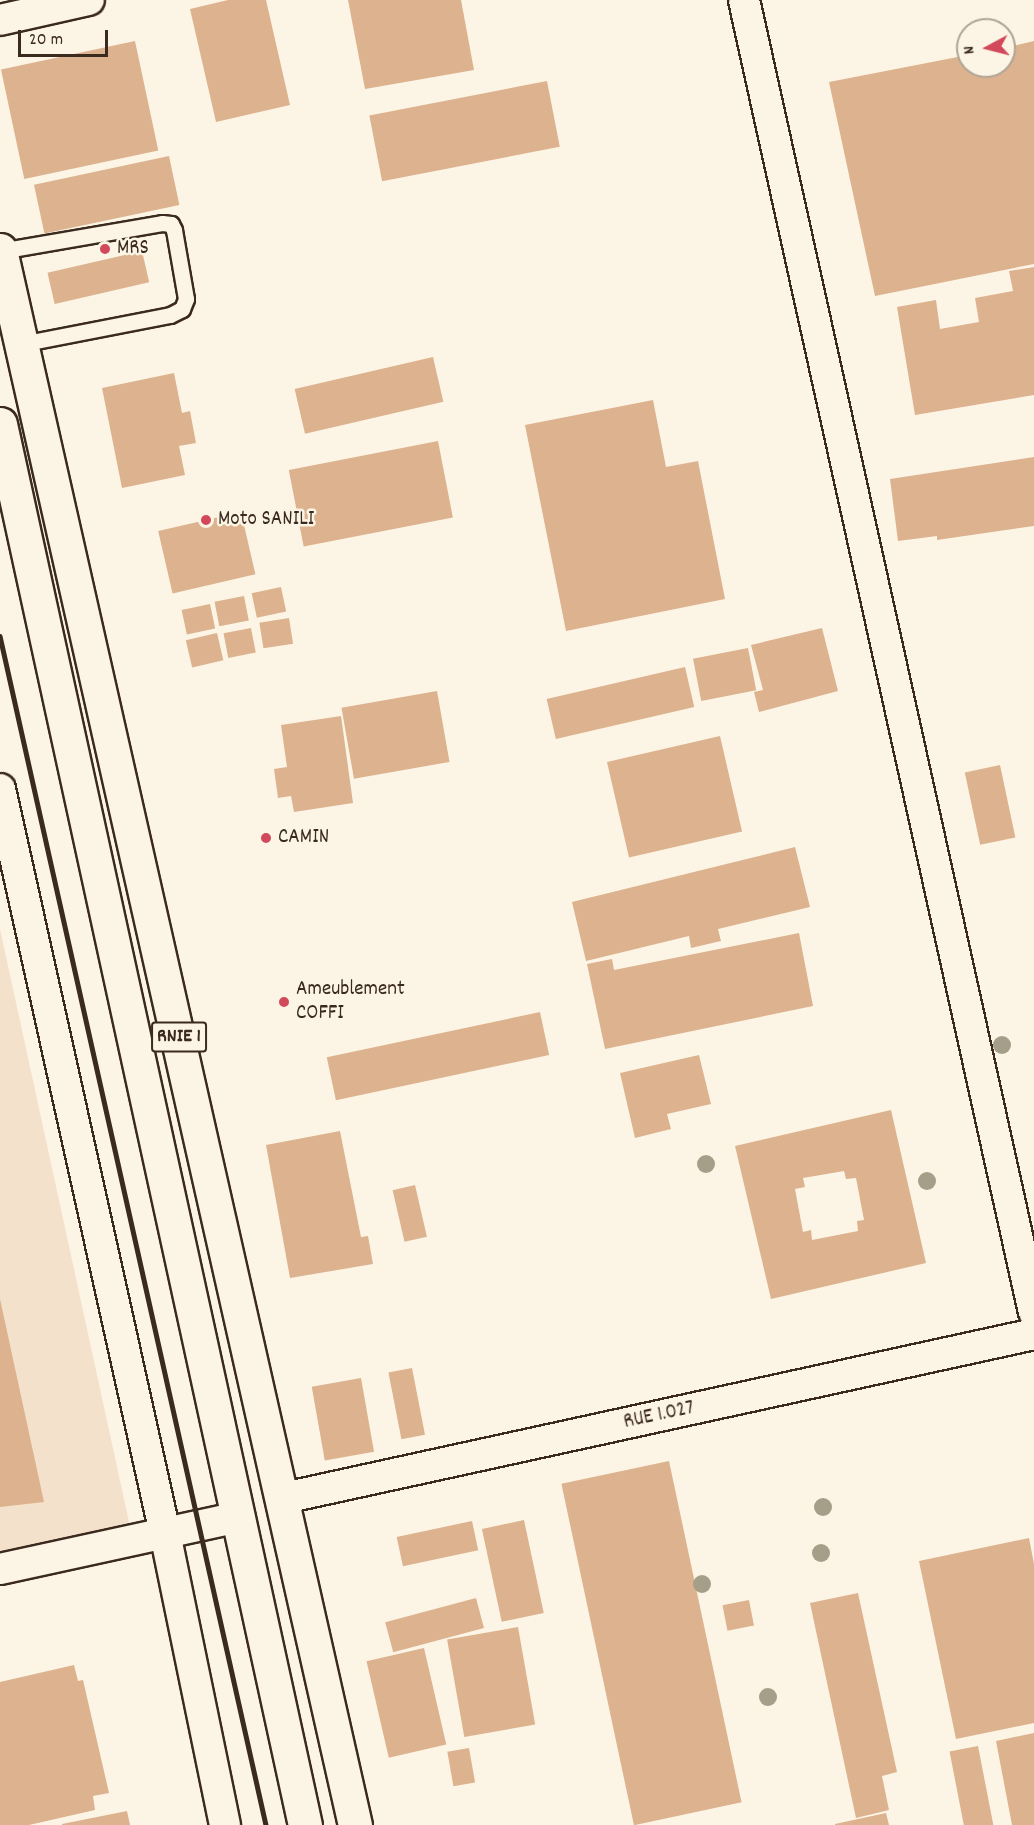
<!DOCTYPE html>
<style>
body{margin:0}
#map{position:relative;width:1034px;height:1825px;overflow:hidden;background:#fcf5e5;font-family:Dekko,sans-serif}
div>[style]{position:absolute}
.built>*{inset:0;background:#f3e1cb}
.building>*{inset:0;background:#ddb28e;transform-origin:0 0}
.roads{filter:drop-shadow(2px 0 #3b2a1e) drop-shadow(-2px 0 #3b2a1e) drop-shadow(0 2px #3b2a1e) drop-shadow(0 -2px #3b2a1e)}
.lane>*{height:15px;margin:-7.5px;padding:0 7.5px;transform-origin:7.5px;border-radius:7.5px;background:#fcf5e5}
.street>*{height:30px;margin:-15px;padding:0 15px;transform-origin:15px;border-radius:15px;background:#fcf5e5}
.highway>*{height:33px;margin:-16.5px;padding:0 16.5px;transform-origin:16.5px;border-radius:16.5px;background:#fcf5e5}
.rail>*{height:4.5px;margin:-2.25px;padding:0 2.25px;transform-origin:2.25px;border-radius:2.25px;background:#3b2a1e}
.trees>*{width:18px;height:18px;margin:-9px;border-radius:50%;background:#a59f89}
.dots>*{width:16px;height:16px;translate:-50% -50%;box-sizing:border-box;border:3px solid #fcf5e5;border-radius:50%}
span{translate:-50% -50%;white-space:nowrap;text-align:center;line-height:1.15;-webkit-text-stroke:5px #fcf5e5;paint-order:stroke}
.shield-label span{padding:2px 4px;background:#fcf5e5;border:2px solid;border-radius:4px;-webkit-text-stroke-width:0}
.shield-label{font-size:20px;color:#3b2a1e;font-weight:700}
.poi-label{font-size:21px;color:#3b2a1e}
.left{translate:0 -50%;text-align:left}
.street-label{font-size:21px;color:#3b2a1e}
.north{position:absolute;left:956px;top:18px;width:60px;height:60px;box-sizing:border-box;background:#fcf5e5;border:2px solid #afa495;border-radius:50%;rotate:263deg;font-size:16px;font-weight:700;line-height:24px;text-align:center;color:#3b2a1e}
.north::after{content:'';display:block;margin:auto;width:21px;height:27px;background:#d1495b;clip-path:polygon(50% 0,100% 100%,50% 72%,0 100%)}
.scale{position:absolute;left:18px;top:30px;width:90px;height:27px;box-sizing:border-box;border:3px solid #3b2a1e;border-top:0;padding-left:8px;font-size:18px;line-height:21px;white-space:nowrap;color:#3b2a1e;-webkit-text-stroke:4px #fcf5e5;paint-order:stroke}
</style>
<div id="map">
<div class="built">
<i style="clip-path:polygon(0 929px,131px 1531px,0 1561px)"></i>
</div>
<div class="building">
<i style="clip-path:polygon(228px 0,266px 0,290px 105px,216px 122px,190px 9px)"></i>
<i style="clip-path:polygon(348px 0,461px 0,474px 70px,365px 89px)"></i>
<i style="left:135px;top:41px;width:112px;height:137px;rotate:78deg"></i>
<i style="clip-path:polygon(1034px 41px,1034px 264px,875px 296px,829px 82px,968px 55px,968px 66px,1004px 66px,1004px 48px)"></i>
<i style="left:547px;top:81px;width:67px;height:181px;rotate:79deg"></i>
<i style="left:169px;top:156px;width:50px;height:138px;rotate:78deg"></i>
<i style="left:142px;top:251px;width:32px;height:97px;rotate:77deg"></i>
<i style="clip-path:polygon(1034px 267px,1034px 395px,915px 415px,897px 307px,936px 300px,940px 329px,979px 322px,975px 298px,1013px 291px,1009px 271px)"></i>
<i style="left:433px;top:357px;width:46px;height:142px;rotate:77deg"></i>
<i style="clip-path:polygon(174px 373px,182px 413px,190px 411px,196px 443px,179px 446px,185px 475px,122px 488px,102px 388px)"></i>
<i style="clip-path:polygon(653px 400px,666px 467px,698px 461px,725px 599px,566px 631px,525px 425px)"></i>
<i style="left:438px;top:441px;width:78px;height:152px;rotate:79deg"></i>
<i style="clip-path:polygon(1034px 457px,1034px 526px,937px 540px,937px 536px,898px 541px,890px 479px)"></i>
<i style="left:241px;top:512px;width:64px;height:85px;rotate:77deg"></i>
<i style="left:281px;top:587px;width:25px;height:30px;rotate:78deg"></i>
<i style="left:244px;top:596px;width:25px;height:30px;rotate:79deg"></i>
<i style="left:210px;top:604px;width:25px;height:29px;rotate:78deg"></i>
<i style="left:289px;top:618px;width:26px;height:30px;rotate:81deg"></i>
<i style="left:251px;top:628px;width:25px;height:28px;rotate:79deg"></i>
<i style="clip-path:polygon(822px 628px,838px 691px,759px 712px,754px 692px,763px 690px,751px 645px)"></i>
<i style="left:217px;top:633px;width:28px;height:32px;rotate:77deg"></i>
<i style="left:748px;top:648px;width:43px;height:56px;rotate:79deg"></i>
<i style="left:685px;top:667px;width:41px;height:142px;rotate:77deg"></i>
<i style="left:437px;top:691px;width:72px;height:97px;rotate:80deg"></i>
<i style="clip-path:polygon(341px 716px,353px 803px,294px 812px,291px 796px,278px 798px,274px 769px,287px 767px,281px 725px)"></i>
<i style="left:720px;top:736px;width:98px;height:116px;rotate:77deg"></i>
<i style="left:1000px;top:765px;width:74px;height:36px;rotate:78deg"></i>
<i style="clip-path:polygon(795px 847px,810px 907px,718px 929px,721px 941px,691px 948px,689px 936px,586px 961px,572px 902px)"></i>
<i style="clip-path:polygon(799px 933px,813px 1006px,605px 1049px,587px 964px,612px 959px,614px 970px)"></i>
<i style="left:540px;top:1012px;width:44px;height:218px;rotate:78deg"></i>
<i style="clip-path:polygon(699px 1055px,711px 1104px,667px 1114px,671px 1129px,635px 1138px,620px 1073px)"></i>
<i style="clip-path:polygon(evenodd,891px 1110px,926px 1263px,771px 1299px,735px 1146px,891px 1110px,844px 1171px,846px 1179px,856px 1178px,864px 1220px,857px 1221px,858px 1231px,812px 1240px,811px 1230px,803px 1232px,795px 1189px,805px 1187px,803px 1178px,844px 1171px)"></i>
<i style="clip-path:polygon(340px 1131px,361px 1237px,368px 1236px,373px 1264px,290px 1278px,266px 1145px)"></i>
<i style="left:415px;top:1185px;width:53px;height:23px;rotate:77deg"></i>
<i style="clip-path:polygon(0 1299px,44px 1502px,0 1507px)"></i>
<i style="left:412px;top:1368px;width:68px;height:24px;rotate:79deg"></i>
<i style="left:361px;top:1378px;width:75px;height:50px;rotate:80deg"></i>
<i style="left:669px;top:1461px;width:349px;height:110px;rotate:78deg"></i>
<i style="left:524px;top:1520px;width:95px;height:43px;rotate:78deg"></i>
<i style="left:472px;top:1521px;width:30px;height:77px;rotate:78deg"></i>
<i style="clip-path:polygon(1029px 1538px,1034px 1564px,1034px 1723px,956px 1739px,919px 1561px)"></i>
<i style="clip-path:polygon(858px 1593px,897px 1772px,882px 1776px,889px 1810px,856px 1818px,810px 1603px)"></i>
<i style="left:476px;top:1598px;width:31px;height:94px;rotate:75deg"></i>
<i style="left:749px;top:1600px;width:26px;height:27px;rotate:79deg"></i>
<i style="left:518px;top:1627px;width:99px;height:72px;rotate:80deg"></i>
<i style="left:424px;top:1648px;width:99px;height:59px;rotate:77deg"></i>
<i style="clip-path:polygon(74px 1665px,78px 1681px,83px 1680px,109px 1793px,93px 1796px,95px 1810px,29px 1825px,0 1825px,0 1682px)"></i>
<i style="clip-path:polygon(1034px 1733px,1034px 1825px,1012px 1825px,996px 1741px)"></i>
<i style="left:978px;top:1746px;width:81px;height:29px;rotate:79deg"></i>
<i style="left:469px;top:1748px;width:35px;height:22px;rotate:80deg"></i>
<i style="clip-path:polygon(127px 1811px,130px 1825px,62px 1825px,62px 1824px)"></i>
<i style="clip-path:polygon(886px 1813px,889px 1825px,835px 1825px,835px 1824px)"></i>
</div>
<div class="roads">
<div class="lane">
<i style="left:0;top:251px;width:164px;rotate:-9.8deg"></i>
<i style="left:162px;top:223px;width:9px;rotate:6deg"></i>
<i style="left:171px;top:224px;width:7px;rotate:63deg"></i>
<i style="left:174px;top:230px;width:70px;rotate:80.1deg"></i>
<i style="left:186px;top:299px;width:11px;rotate:112deg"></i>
<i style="left:182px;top:309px;width:13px;rotate:153deg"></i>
<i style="left:170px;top:315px;width:152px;rotate:169deg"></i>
</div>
<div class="street">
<i style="left:744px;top:0;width:1344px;rotate:77.54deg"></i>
<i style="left:0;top:20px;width:91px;rotate:-12.7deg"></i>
<i style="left:0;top:789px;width:762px;rotate:77.5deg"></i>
<i style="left:165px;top:1533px;width:298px;rotate:78.4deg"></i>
<i style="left:284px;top:1498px;width:768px;rotate:-12.33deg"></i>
<i style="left:0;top:1569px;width:245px;rotate:-12.3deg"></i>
</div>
<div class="highway">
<i style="left:0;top:250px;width:1615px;rotate:77.3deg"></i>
<i style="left:0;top:424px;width:1434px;rotate:77.72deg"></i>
</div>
</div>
<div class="rail">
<i style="left:0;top:636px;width:1218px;rotate:77.39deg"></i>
</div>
<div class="trees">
<i style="left:1002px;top:1045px"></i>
<i style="left:706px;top:1164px"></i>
<i style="left:927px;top:1181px"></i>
<i style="left:823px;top:1507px"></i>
<i style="left:821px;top:1553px"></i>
<i style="left:702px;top:1584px"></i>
<i style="left:768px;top:1697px"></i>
</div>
<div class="dots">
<i style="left:105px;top:249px;background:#d1495b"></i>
<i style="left:206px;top:520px;background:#d1495b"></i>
<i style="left:266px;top:838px;background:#d1495b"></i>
<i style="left:284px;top:1002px;background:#d1495b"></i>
</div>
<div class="shield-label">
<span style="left:179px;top:1037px">RNIE 1</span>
</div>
<div class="poi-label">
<span class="left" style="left:117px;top:249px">MRS</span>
<span class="left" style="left:218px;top:520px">Moto SANILI</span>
<span class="left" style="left:278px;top:838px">CAMIN</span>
<span class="left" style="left:296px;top:1002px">Ameublement<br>COFFI</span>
</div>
<div class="street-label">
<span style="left:659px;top:1416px;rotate:-12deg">RUE 1.027</span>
</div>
<div class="north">N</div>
<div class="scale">20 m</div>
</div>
